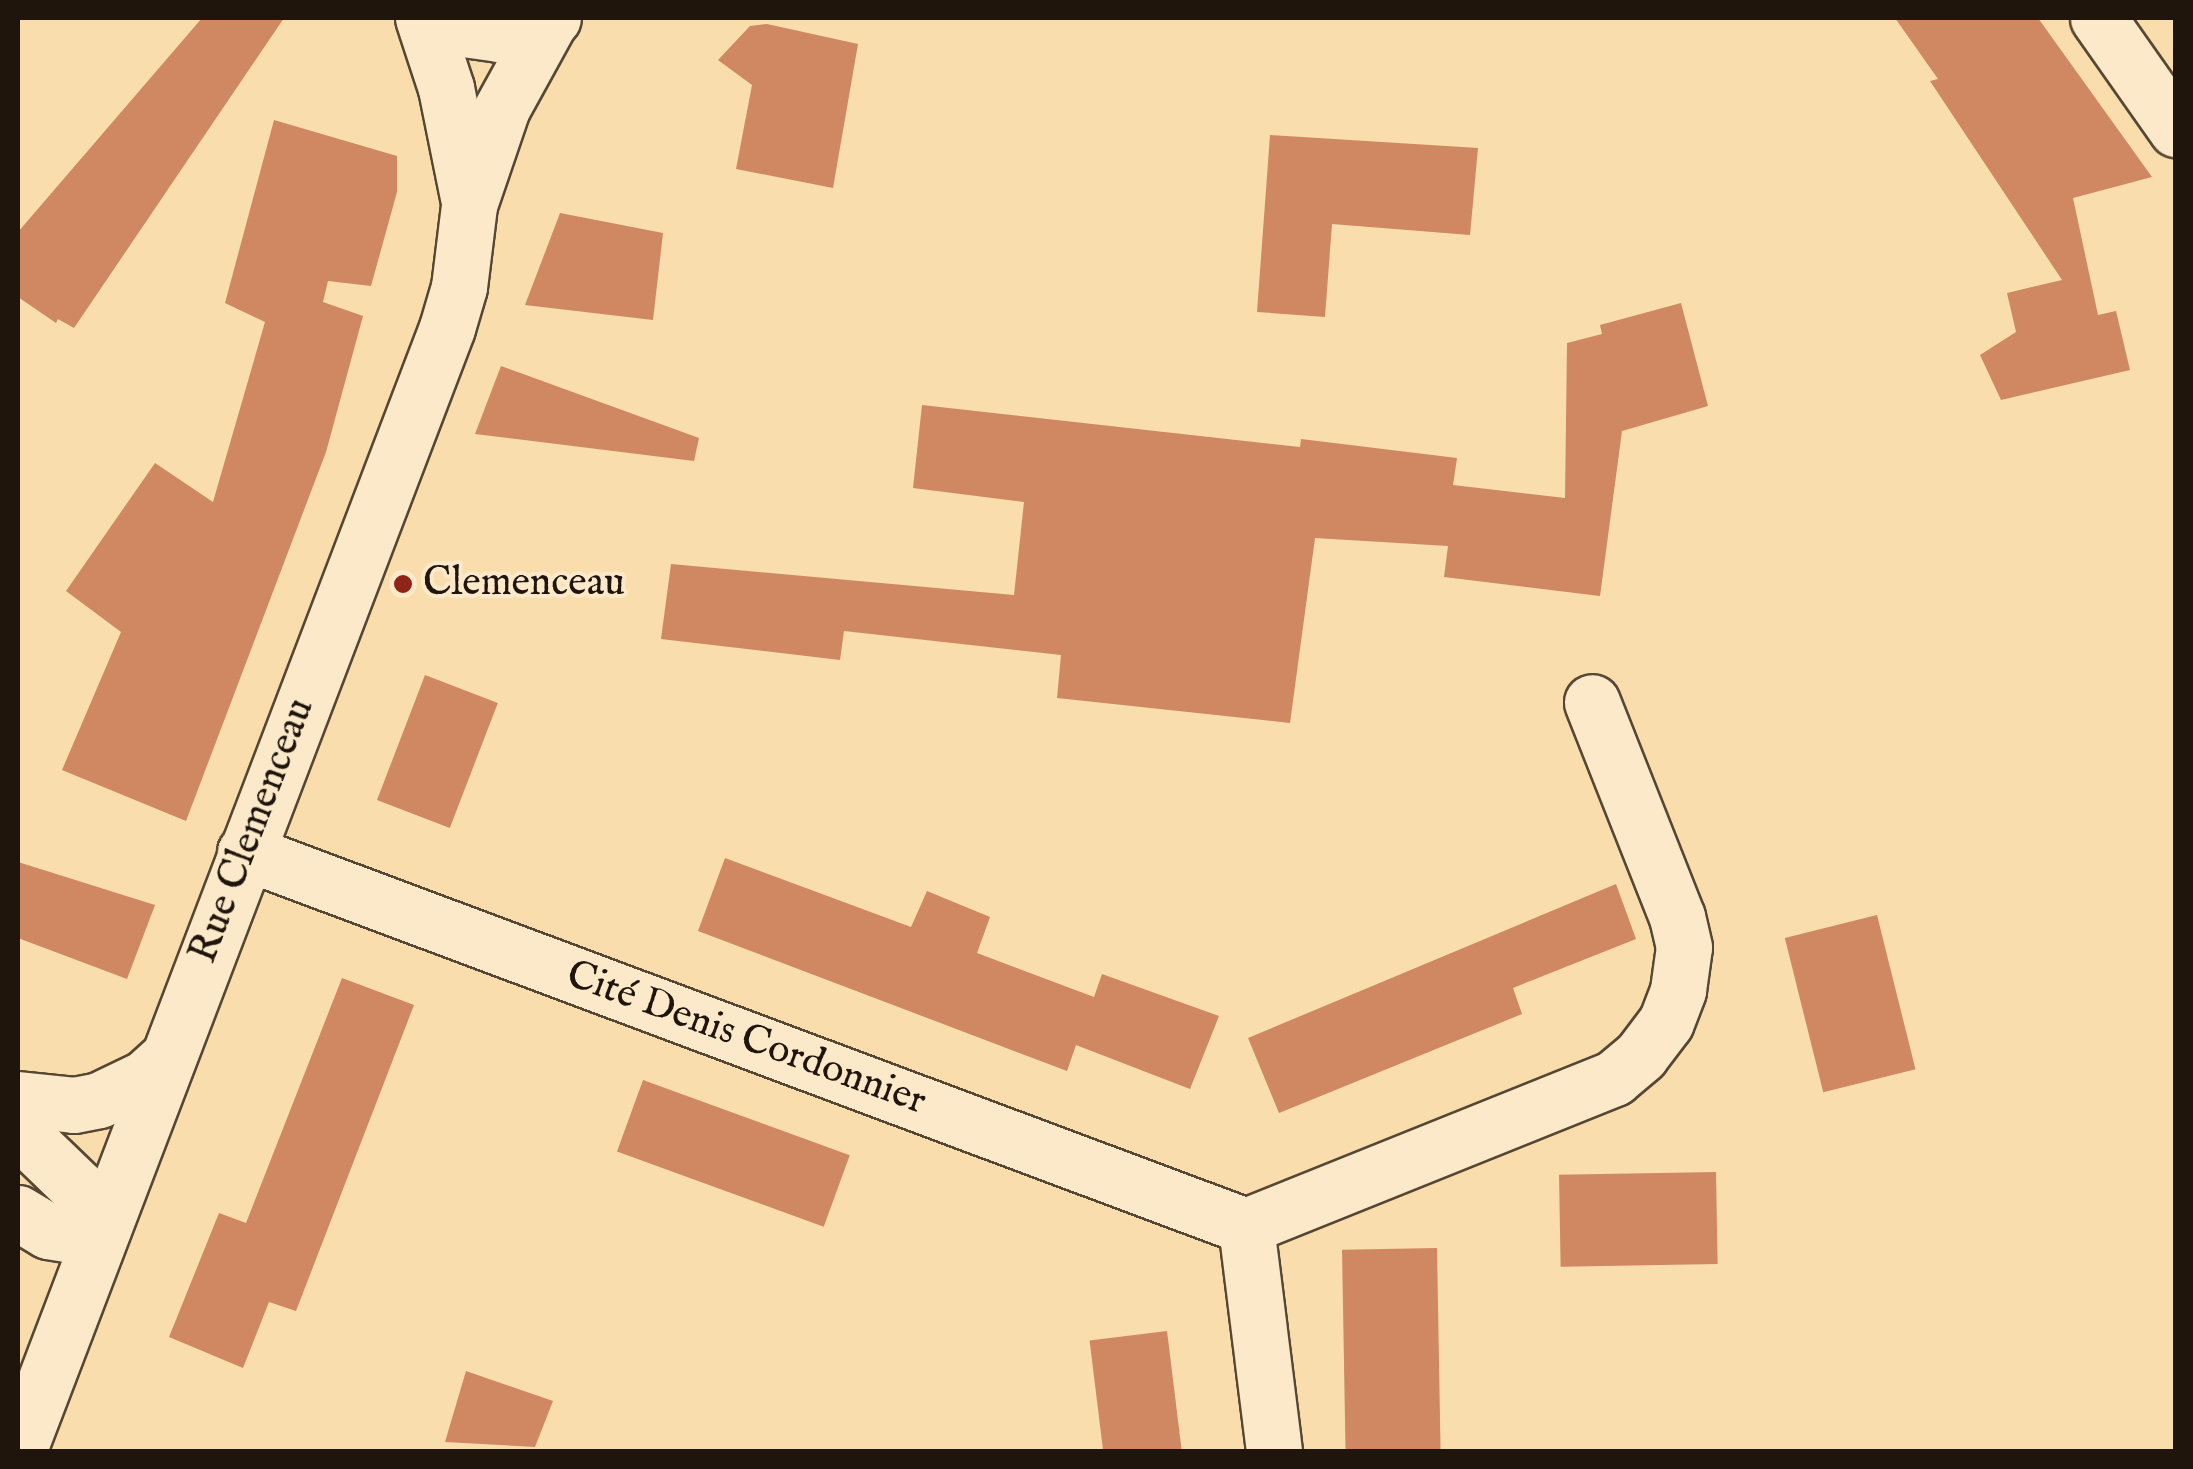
<!DOCTYPE html>
<meta charset="utf-8">
<style>
body{margin:0}
#map{position:relative;width:2193px;height:1469px;overflow:hidden;background:#f9ddad;font-family:"IM FELL English",serif}
div>[style]{position:absolute}
.building>*{inset:0;background:#cf8862;transform-origin:0 0}
.roads{filter:drop-shadow(2px 0 #564734) drop-shadow(-2px 0 #564734) drop-shadow(0 2px #564734) drop-shadow(0 -2px #564734)}
.minor>*{height:55px;margin:-27.5px;padding:0 27.5px;transform-origin:27.5px;border-radius:27.5px;background:#fbe9ca}
.dots>*{width:28px;height:28px;translate:-50% -50%;box-sizing:border-box;border:5px solid #fbe9ca;border-radius:50%}
span{translate:-50% -50%;white-space:nowrap;text-align:center;line-height:1.15;-webkit-text-stroke:8px #fbe9ca;paint-order:stroke}
.poi-label{font-size:40px;color:#1f150c}
.left{translate:0 -50%;text-align:left}
.street-label{font-size:40px;color:#1f150c}
.frame{position:absolute;inset:0;border:20px solid #1f150c;pointer-events:none}
</style>
<div id="map">
<div class="building">
<i style="clip-path:polygon(202px 18px,284px 18px,74px 328px,58px 319px,56px 323px,18px 297px,18px 232px)"></i>
<i style="clip-path:polygon(1895px 18px,2038px 18px,2152px 177px,2073px 198px,2098px 315px,2116px 311px,2130px 370px,2001px 400px,1980px 355px,2016px 332px,2007px 293px,2062px 280px,1930px 81px,1938px 79px)"></i>
<i style="clip-path:polygon(767px 24px,858px 44px,833px 188px,736px 169px,752px 85px,718px 60px,750px 26px)"></i>
<i style="clip-path:polygon(274px 120px,397px 156px,397px 192px,371px 286px,328px 281px,323px 302px,363px 316px,326px 452px,186px 821px,62px 770px,121px 632px,66px 591px,155px 463px,213px 502px,265px 322px,225px 303px)"></i>
<i style="clip-path:polygon(1270px 135px,1478px 148px,1470px 235px,1332px 224px,1325px 317px,1257px 312px)"></i>
<i style="clip-path:polygon(560px 213px,663px 233px,653px 320px,525px 305px)"></i>
<i style="clip-path:polygon(1681px 303px,1708px 406px,1622px 431px,1600px 596px,1444px 577px,1448px 546px,1315px 538px,1290px 723px,1057px 698px,1061px 655px,844px 631px,840px 660px,661px 639px,671px 564px,1014px 595px,1024px 502px,913px 488px,922px 405px,1300px 447px,1301px 439px,1457px 458px,1453px 485px,1565px 498px,1567px 343px,1602px 334px,1600px 325px)"></i>
<i style="clip-path:polygon(501px 366px,699px 438px,694px 461px,475px 434px)"></i>
<i style="left:425px;top:675px;width:78px;height:134px;rotate:21deg"></i>
<i style="clip-path:polygon(725px 858px,911px 927px,927px 891px,990px 917px,977px 953px,1094px 997px,1086px 1020px,1102px 974px,1219px 1016px,1190px 1089px,1076px 1045px,1067px 1071px,698px 931px)"></i>
<i style="clip-path:polygon(18px 862px,155px 905px,127px 979px,18px 938px)"></i>
<i style="clip-path:polygon(1616px 884px,1636px 939px,1513px 988px,1522px 1014px,1279px 1113px,1248px 1038px)"></i>
<i style="left:1877px;top:915px;width:159px;height:95px;rotate:76deg"></i>
<i style="clip-path:polygon(342px 978px,414px 1005px,296px 1311px,269px 1302px,243px 1368px,169px 1337px,219px 1213px,246px 1223px)"></i>
<i style="left:643px;top:1080px;width:220px;height:76px;rotate:20deg"></i>
<i style="left:1716px;top:1172px;width:92px;height:157px;rotate:89deg"></i>
<i style="left:1437px;top:1248px;width:204px;height:95px;rotate:89deg"></i>
<i style="left:1167px;top:1331px;width:122px;height:78px;rotate:83deg"></i>
<i style="clip-path:polygon(466px 1371px,553px 1401px,535px 1447px,445px 1442px)"></i>
</div>
<div class="roads">
<div class="minor">
<i style="left:423px;top:18px;width:74px;rotate:71.8deg"></i>
<i style="left:446px;top:88px;width:111px;rotate:78.6deg"></i>
<i style="left:442px;top:18px;width:31px;rotate:22deg"></i>
<i style="left:471px;top:30px;width:27px;rotate:8deg"></i>
<i style="left:498px;top:34px;width:28px;rotate:-10deg"></i>
<i style="left:526px;top:29px;width:29px;rotate:-22deg"></i>
<i style="left:2098px;top:18px;width:136px;rotate:54.9deg"></i>
<i style="left:245px;top:852px;width:1069px;rotate:20.49deg"></i>
<i style="left:1246px;top:1226px;width:397px;rotate:-21.9deg"></i>
<i style="left:1614px;top:1078px;width:35px;rotate:-40deg"></i>
<i style="left:1641px;top:1055px;width:41px;rotate:-52.9deg"></i>
<i style="left:1666px;top:1022px;width:34px;rotate:-69deg"></i>
<i style="left:1678px;top:990px;width:43px;rotate:-82.1deg"></i>
<i style="left:1684px;top:947px;width:31px;rotate:-103deg"></i>
<i style="left:1677px;top:917px;width:231px;rotate:-111.6deg"></i>
<i style="left:18px;top:1099px;width:56px;rotate:6.1deg"></i>
<i style="left:74px;top:1105px;width:25px;rotate:-11deg"></i>
<i style="left:99px;top:1100px;width:51px;rotate:-25.6deg"></i>
<i style="left:145px;top:1078px;width:25px;rotate:-42deg"></i>
<i style="left:18px;top:1130px;width:83px;rotate:44deg"></i>
<i style="left:78px;top:1188px;width:41px;rotate:50.9deg"></i>
<i style="left:18px;top:1213px;width:35px;rotate:31deg"></i>
<i style="left:48px;top:1231px;width:50px;rotate:9.3deg"></i>
<i style="left:1246px;top:1226px;width:228px;rotate:82.9deg"></i>
<i style="left:18px;top:1452px;width:1203px;rotate:-69.11deg"></i>
<i style="left:447px;top:328px;width:43px;rotate:-73.7deg"></i>
<i style="left:459px;top:287px;width:83px;rotate:-83deg"></i>
<i style="left:469px;top:205px;width:102px;rotate:-71.2deg"></i>
<i style="left:502px;top:108px;width:102px;rotate:-61.2deg"></i>
</div>
</div>
<div class="dots">
<i style="left:403px;top:584px;background:#8f2418"></i>
</div>
<div class="poi-label">
<span class="left" style="left:423px;top:584px">Clemenceau</span>
</div>
<div class="street-label">
<span style="left:253px;top:831px;rotate:-69deg">Rue Clemenceau</span>
<span style="left:746px;top:1039px;rotate:20deg">Cité Denis Cordonnier</span>
</div>
<div class="frame"></div>
</div>
